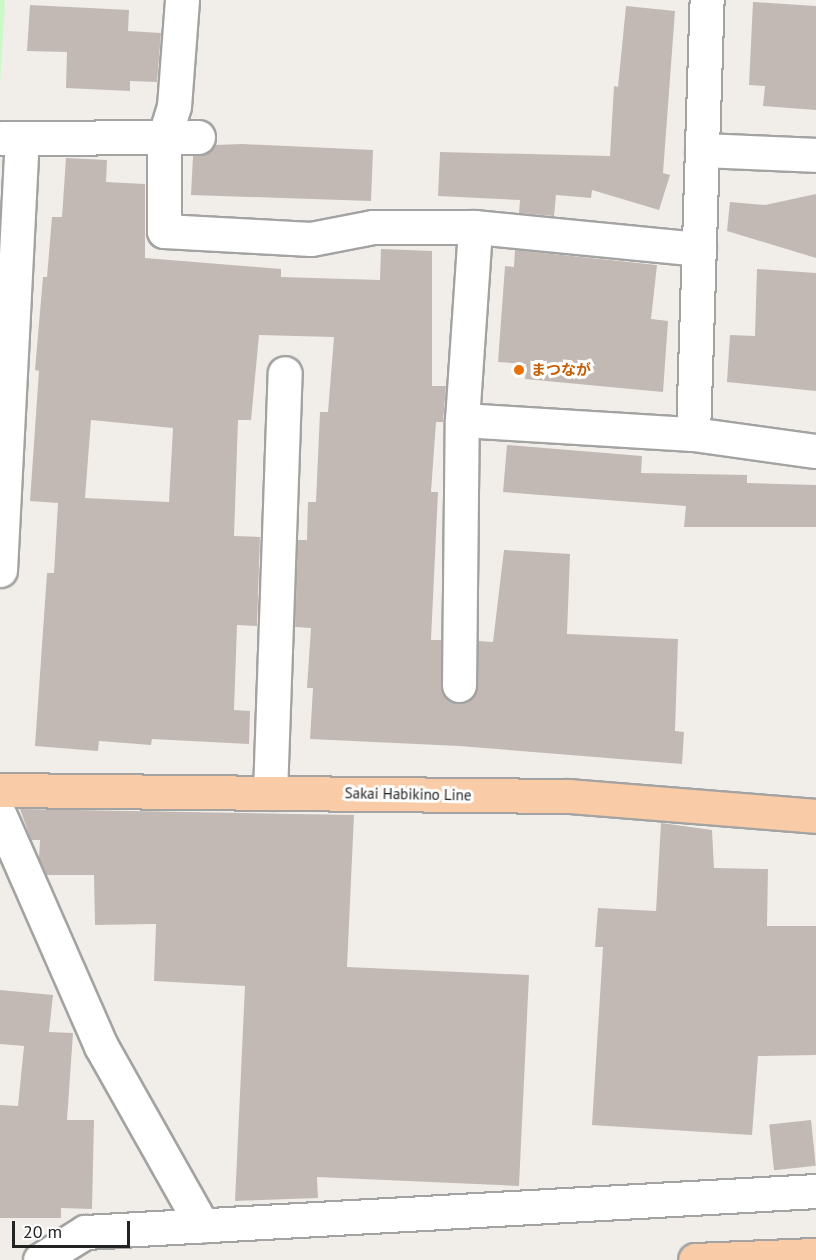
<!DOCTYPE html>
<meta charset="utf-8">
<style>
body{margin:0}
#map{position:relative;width:816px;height:1260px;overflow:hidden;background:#f1eee9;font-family:"PT Sans","Noto Sans JP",sans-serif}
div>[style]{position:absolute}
.park>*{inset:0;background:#caf8c9}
.building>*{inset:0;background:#c2b9b5;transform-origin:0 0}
.roads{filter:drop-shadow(2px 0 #a3a3a3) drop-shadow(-2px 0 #a3a3a3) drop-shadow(0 2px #a3a3a3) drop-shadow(0 -2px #a3a3a3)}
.minor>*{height:33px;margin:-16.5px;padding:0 16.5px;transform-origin:16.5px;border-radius:16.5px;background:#fff}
.primary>*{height:33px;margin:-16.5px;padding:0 16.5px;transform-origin:16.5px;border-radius:16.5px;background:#f9cca7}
.dots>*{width:16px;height:16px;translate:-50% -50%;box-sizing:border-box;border:3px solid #fff;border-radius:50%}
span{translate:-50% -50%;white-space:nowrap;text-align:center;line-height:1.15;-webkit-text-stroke:6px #fff;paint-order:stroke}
.food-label{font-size:15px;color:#c56008;font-weight:700}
.left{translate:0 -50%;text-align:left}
.street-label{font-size:15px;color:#222}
.scale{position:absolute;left:12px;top:1221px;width:118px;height:27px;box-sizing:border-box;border:3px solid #222;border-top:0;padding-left:8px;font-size:18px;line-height:21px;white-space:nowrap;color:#222;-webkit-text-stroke:4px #fff;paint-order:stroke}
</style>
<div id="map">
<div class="park">
<i style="clip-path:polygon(0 0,5px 0,0 85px)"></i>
</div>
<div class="building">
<i style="clip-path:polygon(753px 2px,816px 6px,816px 110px,763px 106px,765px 86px,749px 85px)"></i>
<i style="clip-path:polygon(30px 5px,129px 10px,128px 31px,161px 33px,157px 82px,130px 81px,130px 91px,66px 88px,67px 52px,27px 51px)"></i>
<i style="clip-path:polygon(626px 6px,675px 11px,663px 173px,670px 175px,659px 210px,592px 190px,591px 198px,556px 195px,554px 216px,519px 213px,520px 200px,438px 196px,440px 152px,610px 156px,614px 86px,618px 87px)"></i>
<i style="clip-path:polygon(242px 144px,373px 150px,371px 201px,191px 195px,193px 156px,207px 153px,215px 145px)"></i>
<i style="clip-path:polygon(evenodd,66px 158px,107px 160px,106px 182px,145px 184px,145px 258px,281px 269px,281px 277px,380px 280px,381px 249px,432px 251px,432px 386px,446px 386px,443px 422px,436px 422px,431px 492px,438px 492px,431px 640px,441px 640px,442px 694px,459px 704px,475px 694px,478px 641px,493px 642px,504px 550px,570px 554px,567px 634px,678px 639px,675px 731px,684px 732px,682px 764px,459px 746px,310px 739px,313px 688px,307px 688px,311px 628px,295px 627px,298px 540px,307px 540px,308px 502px,316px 502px,320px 412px,328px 412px,334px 337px,259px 335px,251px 420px,238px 420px,234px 536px,260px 537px,257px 626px,237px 625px,234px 710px,250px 711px,249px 744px,152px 739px,151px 745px,99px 741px,98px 751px,35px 746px,47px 573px,54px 573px,58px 503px,30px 501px,39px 371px,35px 370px,43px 277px,47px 277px,52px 217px,62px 217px,66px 158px,91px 420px,173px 428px,169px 502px,85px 498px,91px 420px)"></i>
<i style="clip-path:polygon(816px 194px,816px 258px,727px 231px,730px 202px,765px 205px)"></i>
<i style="clip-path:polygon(515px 250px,657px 265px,651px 319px,668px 321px,663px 392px,525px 379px,526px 364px,498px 362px,505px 266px,514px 267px)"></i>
<i style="clip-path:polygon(757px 269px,816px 273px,816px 391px,727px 382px,730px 335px,755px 336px)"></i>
<i style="clip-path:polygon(507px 445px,642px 456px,641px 473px,747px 475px,747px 483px,816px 485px,816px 527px,684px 527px,686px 506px,503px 492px)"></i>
<i style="clip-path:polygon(20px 809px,354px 815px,347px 967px,529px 975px,519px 1186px,317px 1177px,318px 1198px,235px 1201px,245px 986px,154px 981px,156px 924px,95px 925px,94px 875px,46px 875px,39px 859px,40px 840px,31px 840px)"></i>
<i style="clip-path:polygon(661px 823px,712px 830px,714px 868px,768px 869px,767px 926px,816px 926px,816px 1055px,758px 1056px,752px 1135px,592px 1125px,603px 947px,595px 947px,598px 908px,656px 911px)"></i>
<i style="clip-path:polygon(0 990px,53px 995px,49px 1032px,73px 1033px,67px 1120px,94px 1120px,92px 1209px,61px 1208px,61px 1218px,0 1218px,0 1105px,18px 1106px,24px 1046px,0 1044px)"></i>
<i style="left:811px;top:1120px;width:46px;height:42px;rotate:84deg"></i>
</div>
<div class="roads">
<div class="minor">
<i style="left:182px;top:0;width:106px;rotate:94.3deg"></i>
<i style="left:174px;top:106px;width:34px;rotate:107deg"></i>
<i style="left:164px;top:139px;width:92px;rotate:90deg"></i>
<i style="left:164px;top:231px;width:147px;rotate:3.1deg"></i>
<i style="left:311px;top:239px;width:63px;rotate:-11deg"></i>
<i style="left:373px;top:227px;width:102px"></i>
<i style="left:2px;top:138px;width:196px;rotate:-0.3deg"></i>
<i style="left:702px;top:150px;width:114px;rotate:2.5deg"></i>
<i style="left:462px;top:420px;width:231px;rotate:3.5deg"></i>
<i style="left:693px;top:434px;width:124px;rotate:7.9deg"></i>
<i style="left:693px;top:434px;width:434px;rotate:-88.2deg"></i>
<i style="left:0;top:570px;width:431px;rotate:-87.1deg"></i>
<i style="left:459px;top:685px;width:265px;rotate:-89.4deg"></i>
<i style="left:462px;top:420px;width:193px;rotate:-86.1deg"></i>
<i style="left:475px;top:227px;width:225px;rotate:5.6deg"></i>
<i style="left:270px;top:793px;width:420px;rotate:-88deg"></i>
<i style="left:0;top:816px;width:251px;rotate:66.3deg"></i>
<i style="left:101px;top:1046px;width:206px;rotate:60.6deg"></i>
<i style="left:40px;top:1260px;width:53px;rotate:-31.9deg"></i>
<i style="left:85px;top:1232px;width:732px;rotate:-3.21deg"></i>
</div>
<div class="primary">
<i style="left:0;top:790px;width:568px;rotate:0.61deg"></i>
<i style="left:568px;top:796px;width:249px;rotate:4.6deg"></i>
<i style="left:695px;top:1260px;width:121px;rotate:-2.4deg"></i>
</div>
</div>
<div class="dots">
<i style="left:519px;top:370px;background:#e8710a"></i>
</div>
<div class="food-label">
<span class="left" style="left:531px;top:370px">まつなが</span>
</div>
<div class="street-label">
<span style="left:408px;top:794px;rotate:1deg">Sakai Habikino Line</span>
</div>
<div class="scale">20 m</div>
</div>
